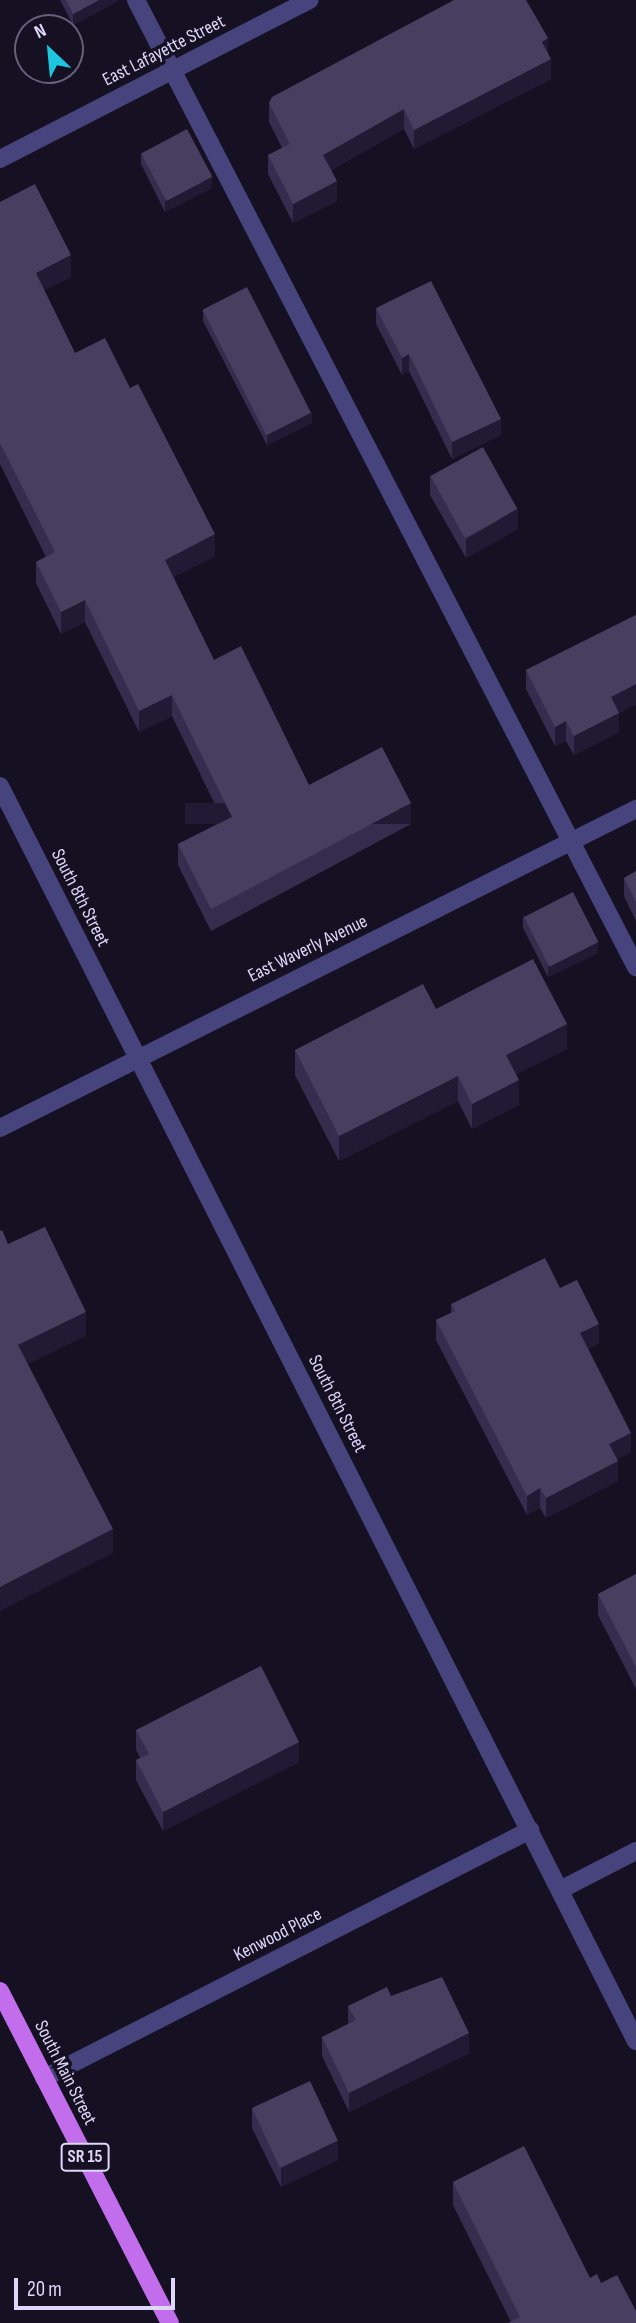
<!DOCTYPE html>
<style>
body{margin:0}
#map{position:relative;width:636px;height:2323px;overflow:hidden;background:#151123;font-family:"Sofia Sans Condensed",sans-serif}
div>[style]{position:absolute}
.lane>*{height:18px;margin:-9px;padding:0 9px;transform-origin:9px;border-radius:9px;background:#47437c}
.street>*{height:18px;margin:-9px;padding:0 9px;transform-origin:9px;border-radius:9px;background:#47437c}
.primary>*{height:18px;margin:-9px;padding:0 9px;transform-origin:9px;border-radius:9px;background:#c26eec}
.wall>*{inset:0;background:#352d4e}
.shaded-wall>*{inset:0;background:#201a35;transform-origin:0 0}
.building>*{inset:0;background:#473f60;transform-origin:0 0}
span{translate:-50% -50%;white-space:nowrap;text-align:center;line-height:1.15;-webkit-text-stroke:7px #151123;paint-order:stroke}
.shield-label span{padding:2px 5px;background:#151123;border:2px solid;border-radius:5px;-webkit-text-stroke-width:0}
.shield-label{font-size:18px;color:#ded8fa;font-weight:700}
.street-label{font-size:19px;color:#ded8fa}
.north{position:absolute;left:14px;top:14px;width:70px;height:70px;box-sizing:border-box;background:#151123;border:2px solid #656179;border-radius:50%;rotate:334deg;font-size:19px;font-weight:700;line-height:28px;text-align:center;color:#ded8fa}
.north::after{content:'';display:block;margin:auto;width:24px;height:32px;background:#1ec5e1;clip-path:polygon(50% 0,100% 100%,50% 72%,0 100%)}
.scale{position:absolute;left:14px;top:2278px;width:161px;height:32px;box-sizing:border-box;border:4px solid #ded8fa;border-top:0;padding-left:9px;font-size:21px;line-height:24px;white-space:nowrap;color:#ded8fa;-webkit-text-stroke:5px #151123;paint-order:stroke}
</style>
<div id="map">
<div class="lane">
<i style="left:136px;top:0;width:1089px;rotate:62.66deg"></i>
<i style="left:560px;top:1890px;width:85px;rotate:-27.2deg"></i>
</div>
<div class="street">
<i style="left:0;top:159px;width:348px;rotate:-27.2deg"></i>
<i style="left:0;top:786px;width:1407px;rotate:63.13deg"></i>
<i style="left:0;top:1128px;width:712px;rotate:-26.64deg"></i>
<i style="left:44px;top:2078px;width:546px;rotate:-27.03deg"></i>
</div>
<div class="primary">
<i style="left:0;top:1991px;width:373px;rotate:62.9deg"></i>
</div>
<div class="wall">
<i style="clip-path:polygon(60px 0,118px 0,118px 1px,73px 25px)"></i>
<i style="clip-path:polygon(548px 53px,551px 79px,414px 149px,404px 129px,331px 170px,337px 201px,293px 223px,268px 174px,268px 155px,282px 148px,269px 122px,269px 103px)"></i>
<i style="clip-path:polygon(141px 153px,212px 188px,165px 212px,141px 164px)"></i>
<i style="clip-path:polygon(0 202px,71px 277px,44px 290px,75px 353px,215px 556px,173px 577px,214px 660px,309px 785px,411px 824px,211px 931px,178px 865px,178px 844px,223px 821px,172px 716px,139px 732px,85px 622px,61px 634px,36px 583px,36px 562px,46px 557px,0 464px)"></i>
<i style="clip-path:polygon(376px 308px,501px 435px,452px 459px,409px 371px,402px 375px,376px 324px)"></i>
<i style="clip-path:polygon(203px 310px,312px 423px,267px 445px,203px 321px)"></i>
<i style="clip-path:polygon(430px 475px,518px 529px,466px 558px,430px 495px)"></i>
<i style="clip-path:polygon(636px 615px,636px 704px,619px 713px,619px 732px,574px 755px,566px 741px,555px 746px,526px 689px,526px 670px)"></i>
<i style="clip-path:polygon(636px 871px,636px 921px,624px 896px,624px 878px)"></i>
<i style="clip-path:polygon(523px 916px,598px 953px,548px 977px,523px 928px)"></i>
<i style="clip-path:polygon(436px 1009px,567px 1049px,516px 1074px,519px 1105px,472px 1129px,458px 1101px,339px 1161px,295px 1075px,295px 1050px)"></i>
<i style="clip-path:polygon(560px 1288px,599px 1343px,588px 1349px,631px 1452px,617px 1459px,618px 1481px,546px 1518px,540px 1508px,527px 1515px,436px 1340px,436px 1320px,451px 1313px,451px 1304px)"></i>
<i style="clip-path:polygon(636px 1574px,636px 1689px,598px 1615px,598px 1594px)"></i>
<i style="clip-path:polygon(136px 1730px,299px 1762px,163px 1831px,136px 1780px,136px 1760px,140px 1758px,136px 1750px)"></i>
<i style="clip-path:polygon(391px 1996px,469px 2053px,349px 2112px,322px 2056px,322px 2037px,348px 2024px,348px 2006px)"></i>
<i style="clip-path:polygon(252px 2109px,338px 2160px,281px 2187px,252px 2128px)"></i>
<i style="clip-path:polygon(453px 2182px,590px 2278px,601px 2283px,511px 2322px,453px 2205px)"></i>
</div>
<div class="shaded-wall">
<i style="clip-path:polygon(99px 0,118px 0,118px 1px,73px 25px,73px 14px)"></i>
<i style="clip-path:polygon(548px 38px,548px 58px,542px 42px)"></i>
<i style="clip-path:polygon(551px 59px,551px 79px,414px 149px,414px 130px)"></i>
<i style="clip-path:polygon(404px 109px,404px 129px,323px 174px,323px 155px)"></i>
<i style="clip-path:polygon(212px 177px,212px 188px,165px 212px,165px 201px)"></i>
<i style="clip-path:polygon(337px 181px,337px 201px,293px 223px,293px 204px)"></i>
<i style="clip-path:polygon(71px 255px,71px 277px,36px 294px,36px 273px)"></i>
<i style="clip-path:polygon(409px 354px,409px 371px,402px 375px,402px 358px)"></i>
<i style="clip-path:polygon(312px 412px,312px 423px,267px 445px,267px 433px)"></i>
<i style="clip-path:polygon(501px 419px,501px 435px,452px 459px,452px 442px)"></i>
<i style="clip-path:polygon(518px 509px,518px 529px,466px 558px,466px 539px)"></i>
<i style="clip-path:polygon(215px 534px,215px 556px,165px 581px,165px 560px)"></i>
<i style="clip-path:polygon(85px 600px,85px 622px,61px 634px,61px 612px)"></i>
<i style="clip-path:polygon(636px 684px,636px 704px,619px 713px,619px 732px,574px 755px,574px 736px,611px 697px)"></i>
<i style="clip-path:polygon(172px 695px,172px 716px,139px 732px,139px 711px)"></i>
<i style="clip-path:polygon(566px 721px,566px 741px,555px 746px,555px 727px)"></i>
<i style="left:411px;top:803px;width:21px;height:226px;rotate:90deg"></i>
<i style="clip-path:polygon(598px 942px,598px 953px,548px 977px,548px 966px)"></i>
<i style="clip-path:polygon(567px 1024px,567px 1049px,506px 1079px,506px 1055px)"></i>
<i style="clip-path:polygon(458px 1076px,458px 1101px,339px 1161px,339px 1136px)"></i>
<i style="clip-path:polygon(519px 1080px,519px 1105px,472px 1129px,472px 1104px)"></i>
<i style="clip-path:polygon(86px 1312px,86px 1336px,18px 1369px,18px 1345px)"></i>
<i style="clip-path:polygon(599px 1324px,599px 1343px,580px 1353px,580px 1333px)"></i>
<i style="clip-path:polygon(631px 1433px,631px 1452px,609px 1463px,609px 1444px)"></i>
<i style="clip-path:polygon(618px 1461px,618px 1481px,546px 1518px,546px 1498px)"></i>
<i style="clip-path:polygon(540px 1488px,540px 1508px,527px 1515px,527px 1496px)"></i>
<i style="clip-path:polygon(113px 1529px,113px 1553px,0 1611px,0 1587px)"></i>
<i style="clip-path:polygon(299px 1742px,299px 1762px,163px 1831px,163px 1812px)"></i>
<i style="clip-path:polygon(469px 2033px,469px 2053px,349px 2112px,349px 2093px)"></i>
<i style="clip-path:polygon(338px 2141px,338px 2160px,281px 2187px,281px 2168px)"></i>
</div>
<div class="building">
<i style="clip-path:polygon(66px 0,99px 0,73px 14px)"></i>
<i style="clip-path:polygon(454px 0,526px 0,548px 38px,542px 42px,551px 59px,414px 130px,404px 109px,323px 155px,337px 181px,293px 204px,268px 155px,290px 144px,269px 103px,272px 97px)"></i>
<i style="left:187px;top:129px;width:54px;height:52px;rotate:62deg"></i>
<i style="clip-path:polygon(35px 184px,71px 255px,36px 273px,75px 353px,105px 338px,130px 388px,138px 384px,215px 534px,165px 560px,214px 660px,241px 646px,309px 785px,382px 747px,411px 803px,211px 909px,178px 844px,232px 817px,172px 695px,139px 711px,85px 600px,61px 612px,36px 562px,55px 552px,0 443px,0 202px)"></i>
<i style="clip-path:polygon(431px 281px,501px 419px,452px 442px,409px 354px,402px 358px,376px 308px)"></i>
<i style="left:247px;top:287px;width:141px;height:50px;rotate:63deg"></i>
<i style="left:483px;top:447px;width:71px;height:60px;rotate:61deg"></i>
<i style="clip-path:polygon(636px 615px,636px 684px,611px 697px,619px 713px,574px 736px,566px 721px,555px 727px,526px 670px)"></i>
<i style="clip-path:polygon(636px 871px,636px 902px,624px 878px)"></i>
<i style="left:573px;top:892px;width:56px;height:55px;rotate:63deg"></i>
<i style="clip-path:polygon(533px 959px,567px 1024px,506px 1055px,519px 1080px,472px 1104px,458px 1076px,339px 1136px,295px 1050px,423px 984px,436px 1009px)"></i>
<i style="clip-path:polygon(45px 1227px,86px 1312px,18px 1345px,113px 1529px,0 1587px,0 1231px,2px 1230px,8px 1244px)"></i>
<i style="clip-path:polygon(545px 1258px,560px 1288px,577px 1280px,599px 1324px,580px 1333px,631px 1433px,609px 1444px,618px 1461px,546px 1498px,540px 1488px,527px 1496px,436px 1320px,455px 1311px,451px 1304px)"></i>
<i style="clip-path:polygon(636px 1574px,636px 1667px,598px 1594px)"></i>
<i style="clip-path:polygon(261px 1666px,299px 1742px,163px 1812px,136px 1760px,149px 1754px,136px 1730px)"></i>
<i style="clip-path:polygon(442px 1977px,469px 2033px,349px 2093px,322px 2037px,356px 2020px,348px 2006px,387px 1987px,391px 1996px)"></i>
<i style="left:310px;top:2081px;width:66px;height:64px;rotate:65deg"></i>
<i style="clip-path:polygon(524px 2146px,590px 2278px,597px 2274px,601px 2283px,617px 2275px,636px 2311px,636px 2323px,508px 2323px,520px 2317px,453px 2182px)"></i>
</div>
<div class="shield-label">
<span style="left:85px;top:2157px">SR 15</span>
</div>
<div class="street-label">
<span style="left:164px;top:51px;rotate:-27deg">East Lafayette Street</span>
<span style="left:80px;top:898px;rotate:63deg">South 8th Street</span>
<span style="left:308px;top:949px;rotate:-26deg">East Waverly Avenue</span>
<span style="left:337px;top:1404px;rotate:63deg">South 8th Street</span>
<span style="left:278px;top:1935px;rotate:-27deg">Kenwood Place</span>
<span style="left:65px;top:2073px;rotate:63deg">South Main Street</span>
</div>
<div class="north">N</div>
<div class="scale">20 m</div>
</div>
